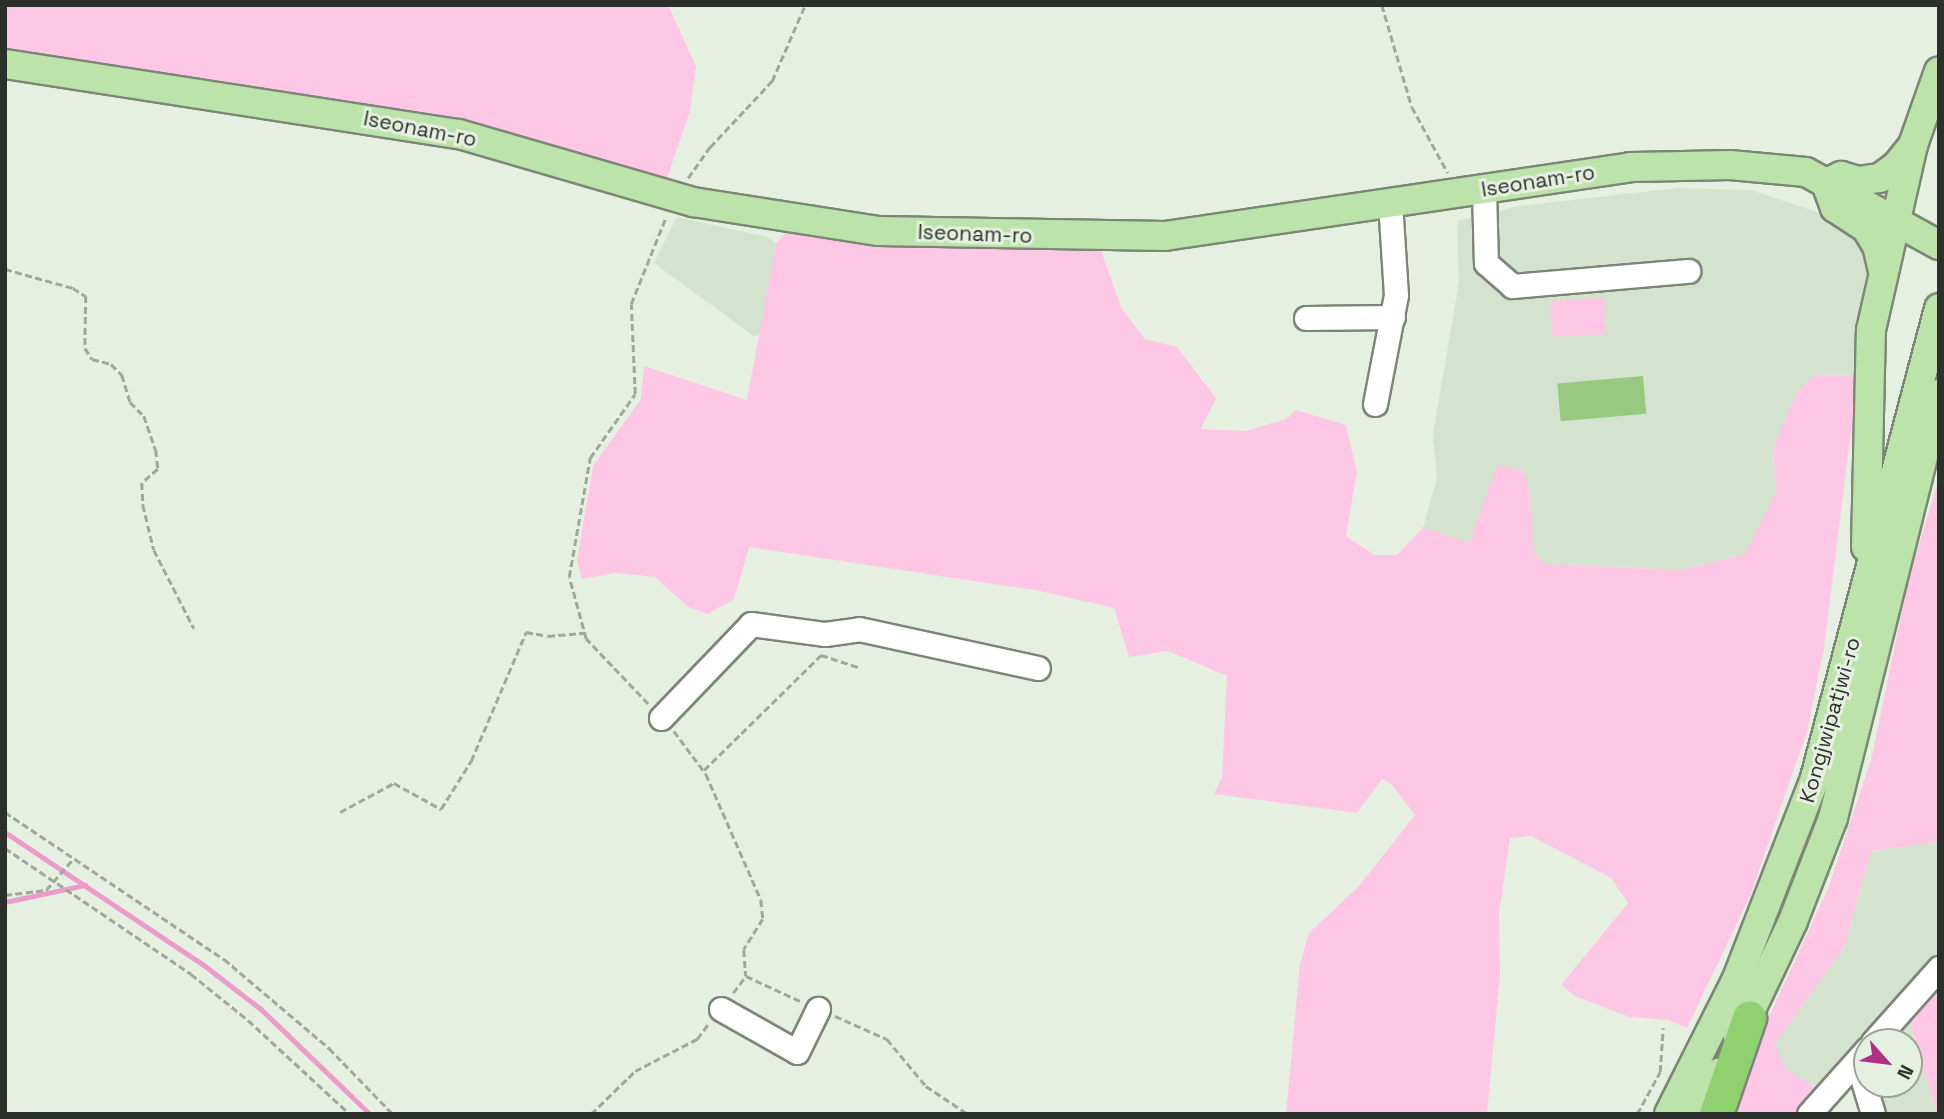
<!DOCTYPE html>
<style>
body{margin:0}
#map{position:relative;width:1944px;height:1119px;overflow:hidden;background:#e5f0e0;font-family:"Space Grotesk",sans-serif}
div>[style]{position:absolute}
.built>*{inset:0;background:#d3e3cd}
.green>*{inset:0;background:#ffc7e6;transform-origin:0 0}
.stream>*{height:4.5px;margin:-2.25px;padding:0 2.25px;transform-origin:2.25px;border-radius:2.25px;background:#ec9cca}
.building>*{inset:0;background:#98c981;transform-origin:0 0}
.path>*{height:2.5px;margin-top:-1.25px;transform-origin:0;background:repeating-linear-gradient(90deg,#9fa89b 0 7px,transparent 0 10.5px)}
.roads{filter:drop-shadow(2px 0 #7c8677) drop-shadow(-2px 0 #7c8677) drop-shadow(0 2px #7c8677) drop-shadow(0 -2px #7c8677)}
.minor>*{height:23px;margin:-11.5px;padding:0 11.5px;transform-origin:11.5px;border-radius:11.5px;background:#fff}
.major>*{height:28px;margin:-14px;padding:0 14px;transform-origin:14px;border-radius:14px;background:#bce3a9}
.highway>*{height:33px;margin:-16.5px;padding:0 16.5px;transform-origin:16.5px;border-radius:16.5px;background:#8fd06f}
span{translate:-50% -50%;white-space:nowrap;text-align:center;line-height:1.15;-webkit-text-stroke:6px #e5f0e0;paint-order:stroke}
.street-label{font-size:21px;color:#2c302a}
.frame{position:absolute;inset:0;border:7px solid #2c302a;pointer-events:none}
.north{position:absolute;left:1853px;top:1028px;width:70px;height:70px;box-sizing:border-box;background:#e5f0e0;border:2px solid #9ba397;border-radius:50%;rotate:118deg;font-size:19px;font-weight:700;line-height:28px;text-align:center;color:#2c302a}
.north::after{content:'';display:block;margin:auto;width:24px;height:32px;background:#ad3284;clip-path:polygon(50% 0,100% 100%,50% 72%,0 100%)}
</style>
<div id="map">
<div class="built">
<i style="clip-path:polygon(1677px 188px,1751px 190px,1824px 214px,1858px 232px,1873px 275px,1858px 376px,1814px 375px,1773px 448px,1776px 492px,1745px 554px,1681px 570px,1545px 564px,1534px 554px,1529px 486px,1498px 465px,1469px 543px,1423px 528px,1437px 478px,1433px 434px,1459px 282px,1457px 221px,1519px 206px)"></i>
<i style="clip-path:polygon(677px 217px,767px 237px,776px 243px,763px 331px,755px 337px,654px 263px)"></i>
<i style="clip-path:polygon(1939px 842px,1939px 954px,1819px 1089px,1785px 1069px,1775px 1044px,1844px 947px,1871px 851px)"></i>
<i style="clip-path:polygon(1909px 1020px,1937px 1114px,1884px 1114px,1876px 1084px,1909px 1084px,1909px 1042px,1889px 1042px)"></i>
</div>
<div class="green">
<i style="clip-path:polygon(5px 5px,668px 5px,696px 66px,690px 111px,662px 193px,459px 134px,5px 52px)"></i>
<i style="clip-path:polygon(790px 229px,1100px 248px,1122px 309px,1145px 339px,1177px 347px,1216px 398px,1201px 429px,1246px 431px,1286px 419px,1296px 410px,1346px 425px,1357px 472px,1346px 536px,1375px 555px,1397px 555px,1423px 528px,1469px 543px,1497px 465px,1523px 470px,1529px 486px,1534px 553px,1545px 564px,1681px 570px,1745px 554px,1776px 492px,1773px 448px,1797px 392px,1814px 375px,1858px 376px,1824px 648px,1807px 732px,1750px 896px,1687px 1028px,1668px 1020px,1629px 1017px,1575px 996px,1561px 985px,1628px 903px,1611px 878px,1531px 836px,1510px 838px,1499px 914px,1500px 975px,1487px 1114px,1286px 1114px,1300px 964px,1309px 933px,1359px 886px,1415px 815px,1391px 784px,1382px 779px,1357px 813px,1214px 794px,1222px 777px,1227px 676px,1168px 651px,1129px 657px,1114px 608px,1040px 591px,749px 547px,734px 599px,708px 614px,688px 607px,655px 577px,616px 573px,582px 579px,577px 560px,593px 466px,641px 399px,644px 366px,747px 400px,776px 243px)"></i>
<i style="left:1604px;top:298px;width:36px;height:54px;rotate:87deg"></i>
<i style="clip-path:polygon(1939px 478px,1939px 842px,1871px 851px,1844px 947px,1775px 1044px,1786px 1069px,1819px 1089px,1797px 1114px,1724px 1114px,1828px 889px,1871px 760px,1909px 578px)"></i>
<i style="clip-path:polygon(1939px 988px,1939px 1114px,1937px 1114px,1909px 1020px)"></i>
</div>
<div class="stream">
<i style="left:5px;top:832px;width:239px;rotate:33.8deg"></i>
<i style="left:204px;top:965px;width:72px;rotate:37.7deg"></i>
<i style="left:261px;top:1009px;width:151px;rotate:43.9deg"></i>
<i style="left:5px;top:902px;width:82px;rotate:-12deg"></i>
</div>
<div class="building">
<i style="left:1643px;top:376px;width:38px;height:86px;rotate:85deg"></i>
</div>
<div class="path">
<i style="left:1382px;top:5px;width:106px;rotate:73.6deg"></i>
<i style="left:1412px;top:107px;width:75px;rotate:61.4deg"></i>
<i style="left:688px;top:178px;width:38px;rotate:-55deg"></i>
<i style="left:710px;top:147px;width:91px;rotate:-46.8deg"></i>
<i style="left:772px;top:81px;width:83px;rotate:-66.5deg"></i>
<i style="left:5px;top:269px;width:71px;rotate:15.6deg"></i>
<i style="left:73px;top:288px;width:15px;rotate:32deg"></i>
<i style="left:86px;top:296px;width:52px;rotate:91.1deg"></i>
<i style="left:85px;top:348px;width:13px;rotate:58deg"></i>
<i style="left:92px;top:359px;width:20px;rotate:15deg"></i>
<i style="left:111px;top:364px;width:16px;rotate:45deg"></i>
<i style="left:122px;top:375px;width:28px;rotate:73deg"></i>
<i style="left:130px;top:402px;width:20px;rotate:45deg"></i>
<i style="left:144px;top:416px;width:36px;rotate:71deg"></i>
<i style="left:156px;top:450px;width:19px;rotate:84deg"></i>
<i style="left:158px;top:469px;width:21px;rotate:139deg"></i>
<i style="left:142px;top:483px;width:22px;rotate:87deg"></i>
<i style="left:143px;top:505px;width:46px;rotate:76.3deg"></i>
<i style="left:154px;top:550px;width:88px;rotate:62.9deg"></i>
<i style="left:648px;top:704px;width:90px;rotate:-133.6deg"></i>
<i style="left:586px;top:639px;width:64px;rotate:-105.3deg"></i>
<i style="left:569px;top:577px;width:121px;rotate:-80deg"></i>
<i style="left:590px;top:458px;width:78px;rotate:-54.9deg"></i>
<i style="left:635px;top:394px;width:90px;rotate:-92.5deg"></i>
<i style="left:631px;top:304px;width:94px;rotate:-68.1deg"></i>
<i style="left:674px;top:731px;width:54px;rotate:53.3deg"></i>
<i style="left:706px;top:774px;width:137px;rotate:66.4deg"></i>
<i style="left:761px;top:900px;width:19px;rotate:84deg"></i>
<i style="left:763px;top:919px;width:36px;rotate:122deg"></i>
<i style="left:744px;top:950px;width:26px;rotate:86deg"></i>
<i style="left:704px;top:770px;width:164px;rotate:-44.5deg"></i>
<i style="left:821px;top:655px;width:40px;rotate:18deg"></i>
<i style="left:5px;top:812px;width:264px;rotate:33.9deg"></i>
<i style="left:224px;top:959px;width:138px;rotate:40.3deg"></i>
<i style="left:329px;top:1048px;width:92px;rotate:45.9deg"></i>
<i style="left:340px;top:812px;width:61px;rotate:-28.2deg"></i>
<i style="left:394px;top:783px;width:54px;rotate:29deg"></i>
<i style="left:441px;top:809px;width:57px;rotate:-58deg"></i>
<i style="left:471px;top:761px;width:140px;rotate:-66.9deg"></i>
<i style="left:526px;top:632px;width:22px;rotate:10deg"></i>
<i style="left:548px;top:636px;width:37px;rotate:-5deg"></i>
<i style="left:5px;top:848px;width:225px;rotate:34.1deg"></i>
<i style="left:191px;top:974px;width:73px;rotate:38.9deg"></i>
<i style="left:248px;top:1020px;width:139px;rotate:42.7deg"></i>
<i style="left:5px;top:895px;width:41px;rotate:-7deg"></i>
<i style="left:46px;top:890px;width:40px;rotate:-49deg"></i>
<i style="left:733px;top:993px;width:21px;rotate:-53deg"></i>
<i style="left:746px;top:976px;width:60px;rotate:24.8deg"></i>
<i style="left:835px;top:1016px;width:57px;rotate:23.9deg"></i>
<i style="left:887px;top:1039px;width:61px;rotate:50.3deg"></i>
<i style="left:926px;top:1086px;width:50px;rotate:33.7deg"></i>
<i style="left:739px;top:1113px;width:1px;rotate:45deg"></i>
<i style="left:591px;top:1114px;width:62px;rotate:-44.3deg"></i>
<i style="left:635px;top:1071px;width:70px;rotate:-27.3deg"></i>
<i style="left:697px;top:1039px;width:20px;rotate:-53deg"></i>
<i style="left:1637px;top:1114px;width:48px;rotate:-61.3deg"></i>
<i style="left:1660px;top:1072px;width:44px;rotate:-86.1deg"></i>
</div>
<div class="roads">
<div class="minor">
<i style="left:1484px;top:189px;width:74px;rotate:88.5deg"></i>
<i style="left:1486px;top:263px;width:35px;rotate:41deg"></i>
<i style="left:1512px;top:286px;width:177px;rotate:-4.9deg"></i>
<i style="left:1306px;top:318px;width:87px;rotate:-0.7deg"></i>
<i style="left:1375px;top:404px;width:111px;rotate:-79.1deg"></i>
<i style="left:1396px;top:295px;width:92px;rotate:-93.7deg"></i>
<i style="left:661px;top:718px;width:130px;rotate:-46.2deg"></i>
<i style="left:751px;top:624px;width:75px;rotate:7.7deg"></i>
<i style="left:825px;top:634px;width:34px;rotate:-8deg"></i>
<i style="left:859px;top:629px;width:183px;rotate:12.3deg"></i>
<i style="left:721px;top:1009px;width:87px;rotate:29.5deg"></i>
<i style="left:797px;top:1052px;width:48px;rotate:-64deg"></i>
<i style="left:1873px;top:1042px;width:99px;rotate:-48.3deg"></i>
<i style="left:1857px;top:1061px;width:55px;rotate:73.2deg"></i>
<i style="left:1809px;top:1114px;width:87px;rotate:-48.3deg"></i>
</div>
<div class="major">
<i style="left:5px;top:64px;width:459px;rotate:8.8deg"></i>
<i style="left:459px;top:134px;width:244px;rotate:16.2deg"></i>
<i style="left:693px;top:202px;width:188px;rotate:8.9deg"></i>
<i style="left:879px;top:231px;width:286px;rotate:1deg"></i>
<i style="left:1165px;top:236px;width:470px;rotate:-8.4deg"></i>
<i style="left:1630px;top:167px;width:100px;rotate:-1.1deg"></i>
<i style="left:1730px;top:165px;width:76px;rotate:5.3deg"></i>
<i style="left:1806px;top:172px;width:152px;rotate:28.8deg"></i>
<i style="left:1883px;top:271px;width:26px;rotate:-103deg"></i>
<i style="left:1877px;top:246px;width:21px;rotate:-121deg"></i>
<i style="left:1866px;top:228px;width:37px;rotate:-147deg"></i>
<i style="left:1835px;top:208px;width:27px;rotate:-110deg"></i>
<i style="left:1826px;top:183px;width:17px;rotate:-25deg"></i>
<i style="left:1841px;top:176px;width:18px;rotate:16deg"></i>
<i style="left:1858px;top:181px;width:22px;rotate:-8deg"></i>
<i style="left:1880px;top:178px;width:21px;rotate:-37deg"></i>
<i style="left:1897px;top:165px;width:26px;rotate:-51deg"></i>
<i style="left:1913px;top:145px;width:78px;rotate:-70.6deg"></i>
<i style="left:1866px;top:547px;width:217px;rotate:-88.7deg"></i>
<i style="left:1871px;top:330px;width:190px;rotate:-77.2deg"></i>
<i style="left:1738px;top:1037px;width:128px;rotate:-64.6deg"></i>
<i style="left:1793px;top:921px;width:110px;rotate:-68.8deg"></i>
<i style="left:1833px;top:818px;width:437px;rotate:-76deg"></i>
<i style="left:1669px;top:1114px;width:149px;rotate:-63.3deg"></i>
<i style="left:1736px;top:981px;width:218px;rotate:-68.7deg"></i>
<i style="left:1815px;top:778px;width:486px;rotate:-75.2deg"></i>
<i style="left:1697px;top:1114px;width:47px;rotate:-61.8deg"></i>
</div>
<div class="highway">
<i style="left:1716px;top:1114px;width:102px;rotate:-71deg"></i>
</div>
</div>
<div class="street-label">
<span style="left:420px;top:129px;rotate:11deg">Iseonam-ro</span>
<span style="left:1538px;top:181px;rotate:-9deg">Iseonam-ro</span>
<span style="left:975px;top:234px;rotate:2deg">Iseonam-ro</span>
<span style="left:1830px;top:720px;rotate:-74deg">Kongjwipatjwi-ro</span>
</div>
<div class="frame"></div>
<div class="north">N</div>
</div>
